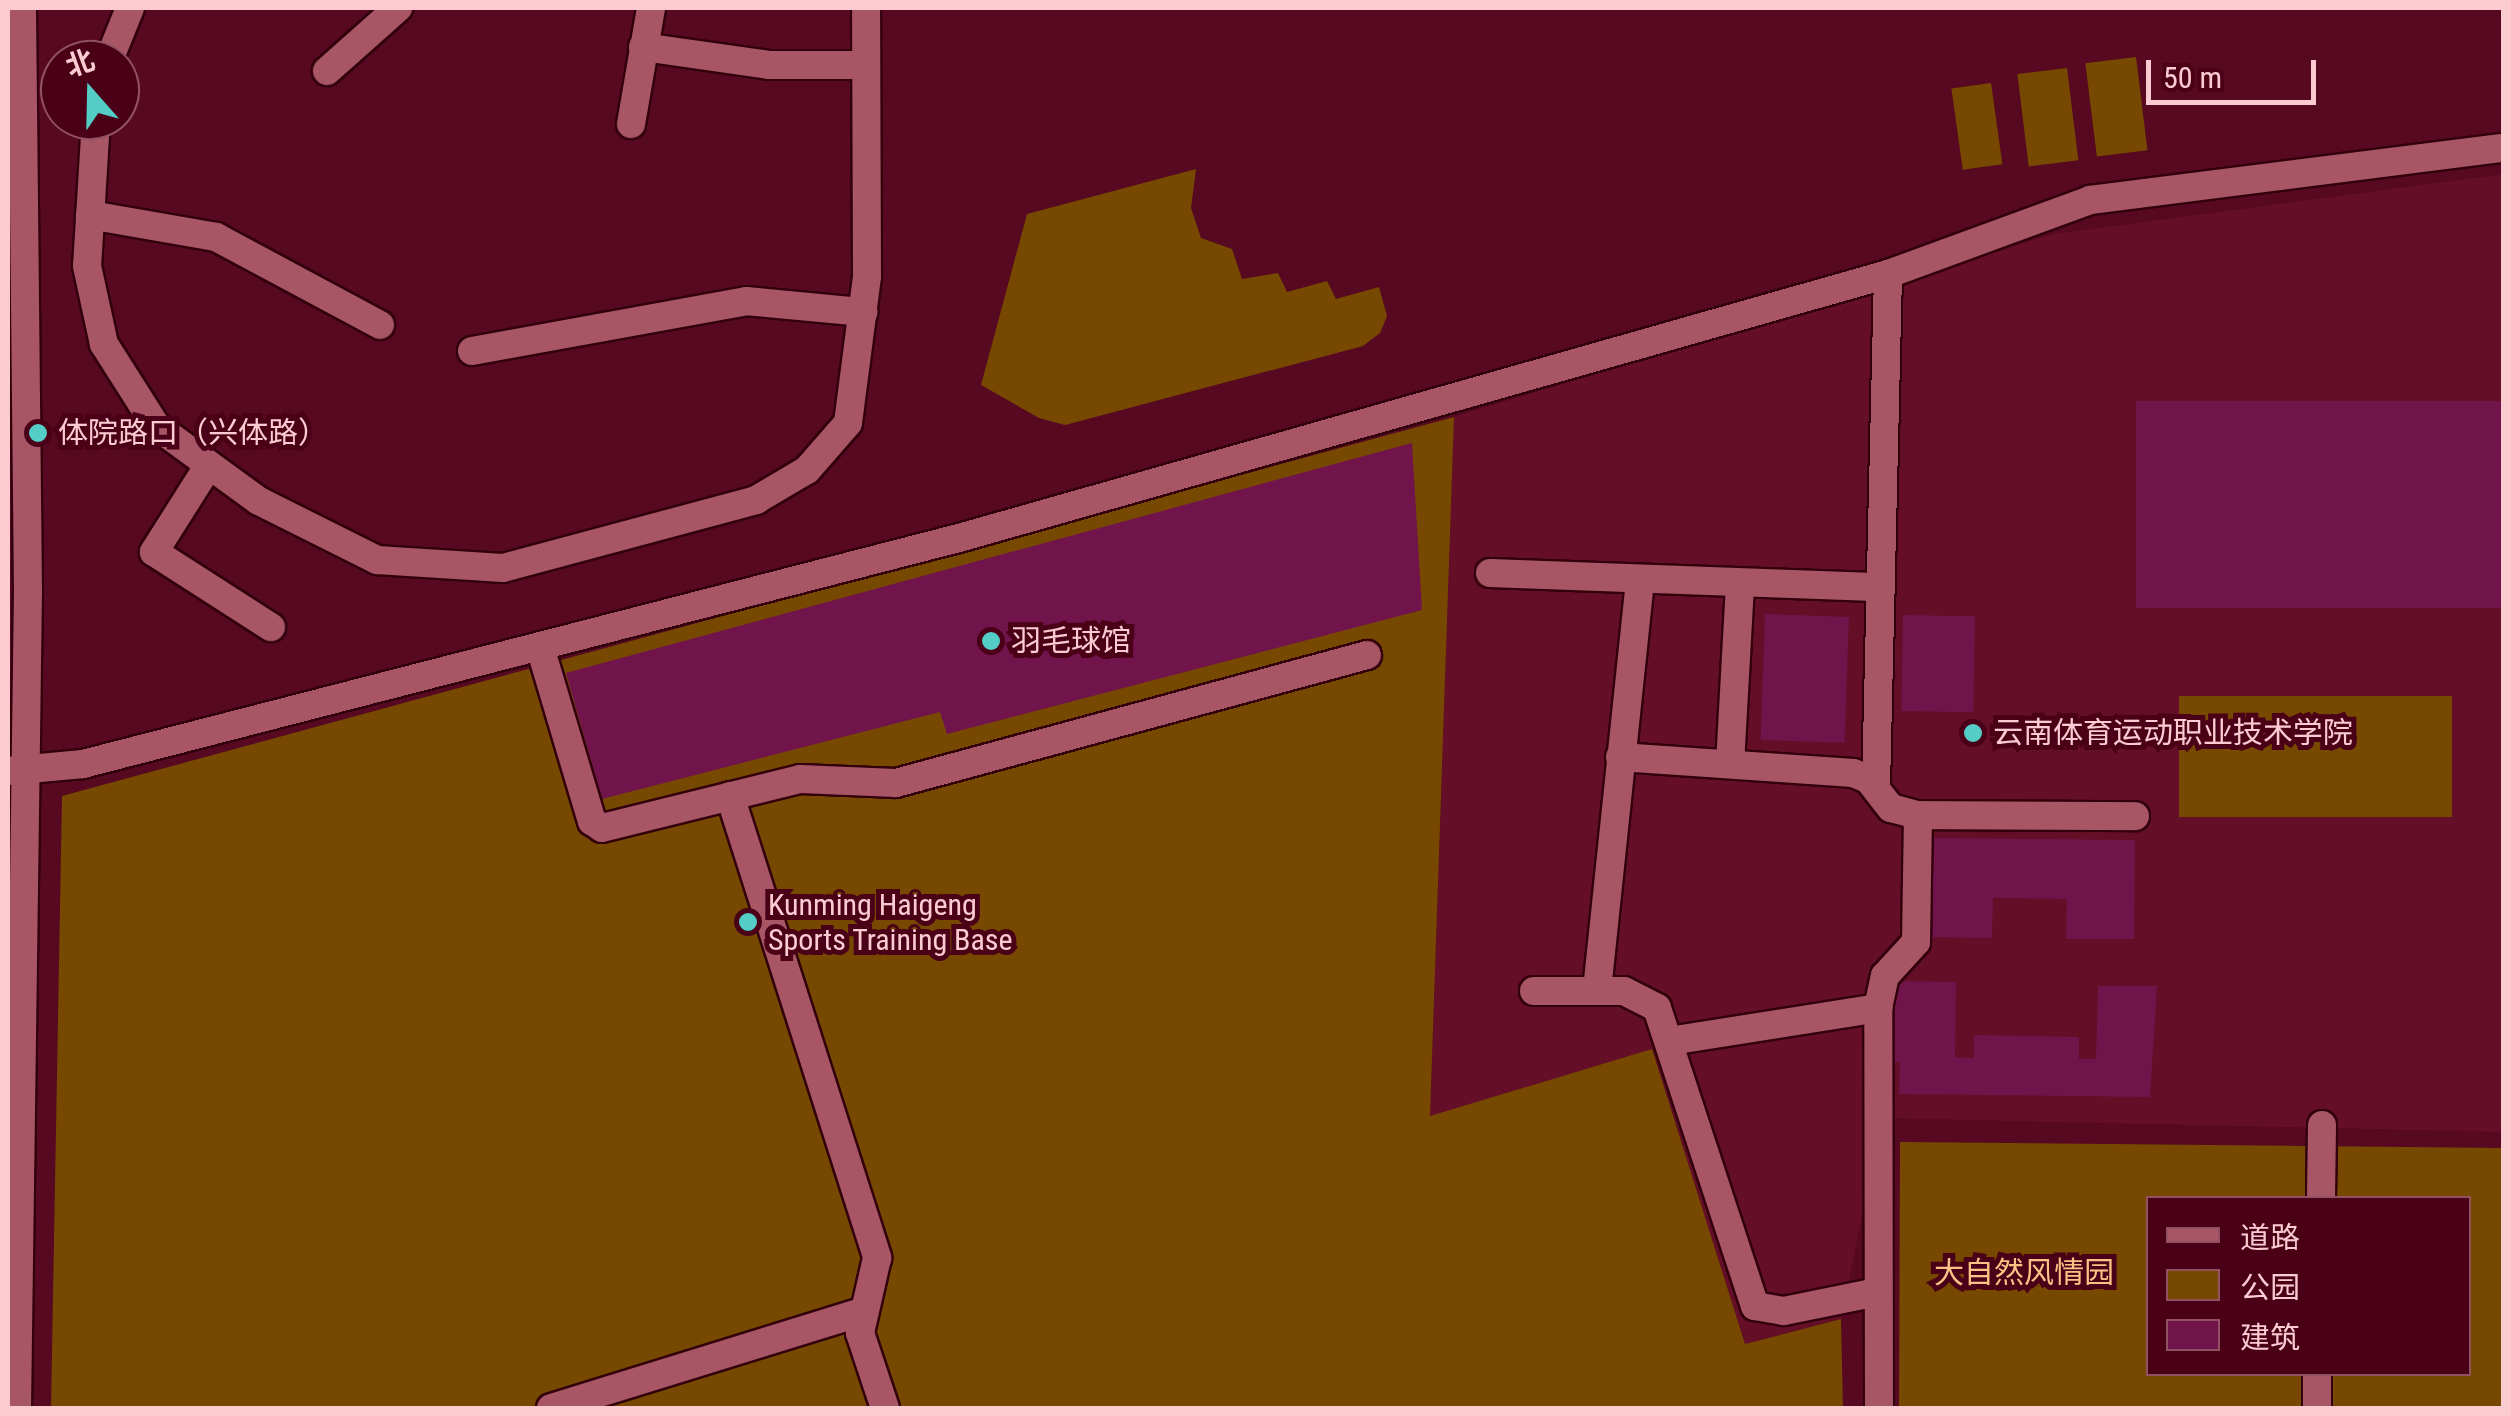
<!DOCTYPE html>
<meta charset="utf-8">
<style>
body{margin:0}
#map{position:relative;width:2511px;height:1416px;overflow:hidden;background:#560921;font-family:"Roboto Condensed","Noto Sans SC",sans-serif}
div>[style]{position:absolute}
.built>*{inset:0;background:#640e28}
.green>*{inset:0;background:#774900;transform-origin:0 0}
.building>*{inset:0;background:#71144b;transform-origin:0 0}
.roads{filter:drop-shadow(2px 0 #32000c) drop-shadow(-2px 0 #32000c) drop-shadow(0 2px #32000c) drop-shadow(0 -2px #32000c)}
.minor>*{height:28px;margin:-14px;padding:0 14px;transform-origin:14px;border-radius:14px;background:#a85665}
.dots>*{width:28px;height:28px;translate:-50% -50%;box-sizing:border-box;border:5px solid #4a0017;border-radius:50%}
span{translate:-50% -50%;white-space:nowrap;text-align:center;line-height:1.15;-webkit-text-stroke:10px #4a0017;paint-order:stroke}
.poi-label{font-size:30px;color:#fbcbd1}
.left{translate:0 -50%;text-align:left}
.park-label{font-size:30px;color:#f9c385}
.frame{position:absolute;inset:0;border:10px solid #fbcbd1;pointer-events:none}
.legend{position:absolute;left:2146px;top:1196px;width:325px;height:180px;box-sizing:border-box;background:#4a0017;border:2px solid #915161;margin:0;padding:12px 18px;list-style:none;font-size:30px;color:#fbcbd1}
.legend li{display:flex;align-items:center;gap:20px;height:50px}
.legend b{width:50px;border:2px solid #915161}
.north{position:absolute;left:40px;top:40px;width:100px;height:100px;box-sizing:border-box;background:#4a0017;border:2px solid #915161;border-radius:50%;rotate:340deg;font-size:28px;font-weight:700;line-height:40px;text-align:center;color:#fbcbd1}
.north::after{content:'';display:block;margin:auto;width:35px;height:45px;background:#54cdc6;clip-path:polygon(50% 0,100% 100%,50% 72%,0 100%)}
.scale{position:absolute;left:2146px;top:60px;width:170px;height:45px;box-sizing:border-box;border:5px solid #fbcbd1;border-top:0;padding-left:12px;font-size:30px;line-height:35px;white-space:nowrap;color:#fbcbd1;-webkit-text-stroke:8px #4a0017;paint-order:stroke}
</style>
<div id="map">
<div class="built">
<i style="clip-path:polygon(2503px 174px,2503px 1132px,1882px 1118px,1841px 1319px,1745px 1344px,1652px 1049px,1430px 1117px,1454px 417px,2053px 234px)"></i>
</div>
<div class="green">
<i style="left:2136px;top:57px;width:94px;height:51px;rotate:83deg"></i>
<i style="left:2067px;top:68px;width:93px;height:50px;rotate:83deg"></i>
<i style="left:1991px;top:83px;width:82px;height:40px;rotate:82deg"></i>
<i style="clip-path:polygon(1196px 169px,1191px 208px,1201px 238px,1232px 249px,1242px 279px,1278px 273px,1287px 292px,1327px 281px,1336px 299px,1379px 287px,1387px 316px,1380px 333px,1363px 346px,1065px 425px,1039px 418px,981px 385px,1027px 214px)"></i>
<i style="clip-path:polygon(1454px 417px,1430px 1116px,1652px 1049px,1745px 1344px,1841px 1319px,1843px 1408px,51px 1408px,62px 796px)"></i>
<i style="left:2179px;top:696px;width:273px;height:121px"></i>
<i style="clip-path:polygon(evenodd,1900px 1142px,2503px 1148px,2503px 1408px,1899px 1408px,1900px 1142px,2148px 1198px,2468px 1198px,2468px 1374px,2148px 1374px,2148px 1198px)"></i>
</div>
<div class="building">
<i style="left:2136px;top:401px;width:368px;height:207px"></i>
<i style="clip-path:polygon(1412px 443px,1422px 610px,947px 734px,940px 712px,602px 799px,566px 673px)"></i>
<i style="left:1765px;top:614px;width:84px;height:126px;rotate:2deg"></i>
<i style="left:1903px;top:615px;width:72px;height:96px;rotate:1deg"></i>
<i style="clip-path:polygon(1926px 838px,2135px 840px,2134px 939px,2066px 939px,2067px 899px,1993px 898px,1992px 938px,1924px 937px)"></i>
<i style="clip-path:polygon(1893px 981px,1956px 982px,1955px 1057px,1974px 1058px,1974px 1035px,2079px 1037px,2079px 1059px,2096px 1059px,2098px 986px,2157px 986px,2150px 1097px,1899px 1094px,1900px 1062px,1892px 1062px)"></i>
</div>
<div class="roads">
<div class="minor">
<i style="left:643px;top:47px;width:127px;rotate:8.1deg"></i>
<i style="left:769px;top:65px;width:94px"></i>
<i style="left:109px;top:60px;width:56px;rotate:-68deg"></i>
<i style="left:327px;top:71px;width:95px;rotate:-41.6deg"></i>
<i style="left:96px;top:120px;width:146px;rotate:93.5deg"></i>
<i style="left:87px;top:266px;width:80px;rotate:77.7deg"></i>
<i style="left:104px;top:344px;width:97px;rotate:57.6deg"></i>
<i style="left:156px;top:426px;width:127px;rotate:36.1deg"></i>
<i style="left:259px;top:501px;width:132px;rotate:26.6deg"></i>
<i style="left:377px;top:560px;width:126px;rotate:3.6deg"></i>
<i style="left:503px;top:568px;width:262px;rotate:-15deg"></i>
<i style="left:756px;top:500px;width:59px;rotate:-30.5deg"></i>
<i style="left:807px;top:470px;width:62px;rotate:-48.9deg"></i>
<i style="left:848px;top:423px;width:148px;rotate:-82.6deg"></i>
<i style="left:867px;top:276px;width:268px;rotate:-90.2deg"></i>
<i style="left:631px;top:124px;width:118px;rotate:-80.2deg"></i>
<i style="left:90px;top:215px;width:128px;rotate:9.9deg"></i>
<i style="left:216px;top:237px;width:186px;rotate:28.2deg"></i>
<i style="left:472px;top:351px;width:279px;rotate:-10.3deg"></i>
<i style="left:746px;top:301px;width:118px;rotate:5.4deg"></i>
<i style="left:209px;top:465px;width:103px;rotate:122.3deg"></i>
<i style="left:154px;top:552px;width:139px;rotate:32.7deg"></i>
<i style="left:1490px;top:573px;width:391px;rotate:2.1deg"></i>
<i style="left:540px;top:647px;width:182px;rotate:73.4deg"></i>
<i style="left:592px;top:821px;width:12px;rotate:35deg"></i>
<i style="left:602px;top:828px;width:204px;rotate:-13.9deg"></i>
<i style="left:800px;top:779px;width:96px;rotate:2.4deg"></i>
<i style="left:896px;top:783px;width:488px;rotate:-15.2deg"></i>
<i style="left:1620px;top:757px;width:234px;rotate:3.9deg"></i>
<i style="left:1853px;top:773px;width:16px;rotate:22deg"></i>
<i style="left:1868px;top:779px;width:37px;rotate:52deg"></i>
<i style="left:1891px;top:808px;width:28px;rotate:15deg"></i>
<i style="left:1918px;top:815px;width:217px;rotate:0.3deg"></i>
<i style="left:1730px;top:764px;width:181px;rotate:-86.8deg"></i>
<i style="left:8px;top:771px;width:75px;rotate:-5.3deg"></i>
<i style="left:83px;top:764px;width:905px;rotate:-14.47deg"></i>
<i style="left:959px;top:538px;width:966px;rotate:-15.86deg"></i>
<i style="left:1888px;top:274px;width:215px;rotate:-20.1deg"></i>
<i style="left:2090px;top:200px;width:417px;rotate:-7.2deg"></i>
<i style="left:1876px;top:787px;width:513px;rotate:-88.66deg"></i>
<i style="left:730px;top:796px;width:485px;rotate:72.3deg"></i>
<i style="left:877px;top:1258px;width:77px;rotate:102.8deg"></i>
<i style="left:860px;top:1333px;width:79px;rotate:71.6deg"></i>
<i style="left:1597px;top:990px;width:412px;rotate:-84deg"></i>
<i style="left:1534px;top:991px;width:90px"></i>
<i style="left:1624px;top:991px;width:37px;rotate:27deg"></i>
<i style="left:1657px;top:1008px;width:314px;rotate:71.8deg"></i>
<i style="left:1755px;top:1306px;width:29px;rotate:10deg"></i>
<i style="left:1784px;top:1311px;width:95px;rotate:-11.5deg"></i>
<i style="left:1670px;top:1041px;width:211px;rotate:-9deg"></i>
<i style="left:2321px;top:1198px;width:73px;rotate:-89.2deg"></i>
<i style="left:17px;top:1408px;width:816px;rotate:-89.23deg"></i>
<i style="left:28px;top:592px;width:584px;rotate:-90.59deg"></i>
<i style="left:551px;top:1408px;width:328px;rotate:-17.2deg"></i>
<i style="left:1879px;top:1408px;width:400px;rotate:-90.1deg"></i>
<i style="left:1878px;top:1008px;width:33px;rotate:-78deg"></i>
<i style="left:1885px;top:976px;width:46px;rotate:-47.6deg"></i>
<i style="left:1916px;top:942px;width:127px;rotate:-89.1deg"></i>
<i style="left:2317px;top:1408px;width:34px;rotate:-90deg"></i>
</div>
</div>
<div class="dots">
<i style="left:38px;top:433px;background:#54cdc6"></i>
<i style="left:991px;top:641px;background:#54cdc6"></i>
<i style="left:1973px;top:733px;background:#54cdc6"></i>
<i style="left:748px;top:922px;background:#54cdc6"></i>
</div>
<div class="poi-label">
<span class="left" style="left:58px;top:433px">体院路口（兴体路）</span>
<span class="left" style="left:1011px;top:641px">羽毛球馆</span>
<span class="left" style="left:1993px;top:733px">云南体育运动职业技术学院</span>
<span class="left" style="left:768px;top:922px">Kunming Haigeng<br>Sports Training Base</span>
</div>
<div class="park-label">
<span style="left:2024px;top:1273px">大自然风情园</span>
</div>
<div class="frame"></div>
<ul class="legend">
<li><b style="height:12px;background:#a85665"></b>道路</li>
<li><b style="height:28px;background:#774900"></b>公园</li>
<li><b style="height:28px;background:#71144b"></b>建筑</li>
</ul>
<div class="north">北</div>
<div class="scale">50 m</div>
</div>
